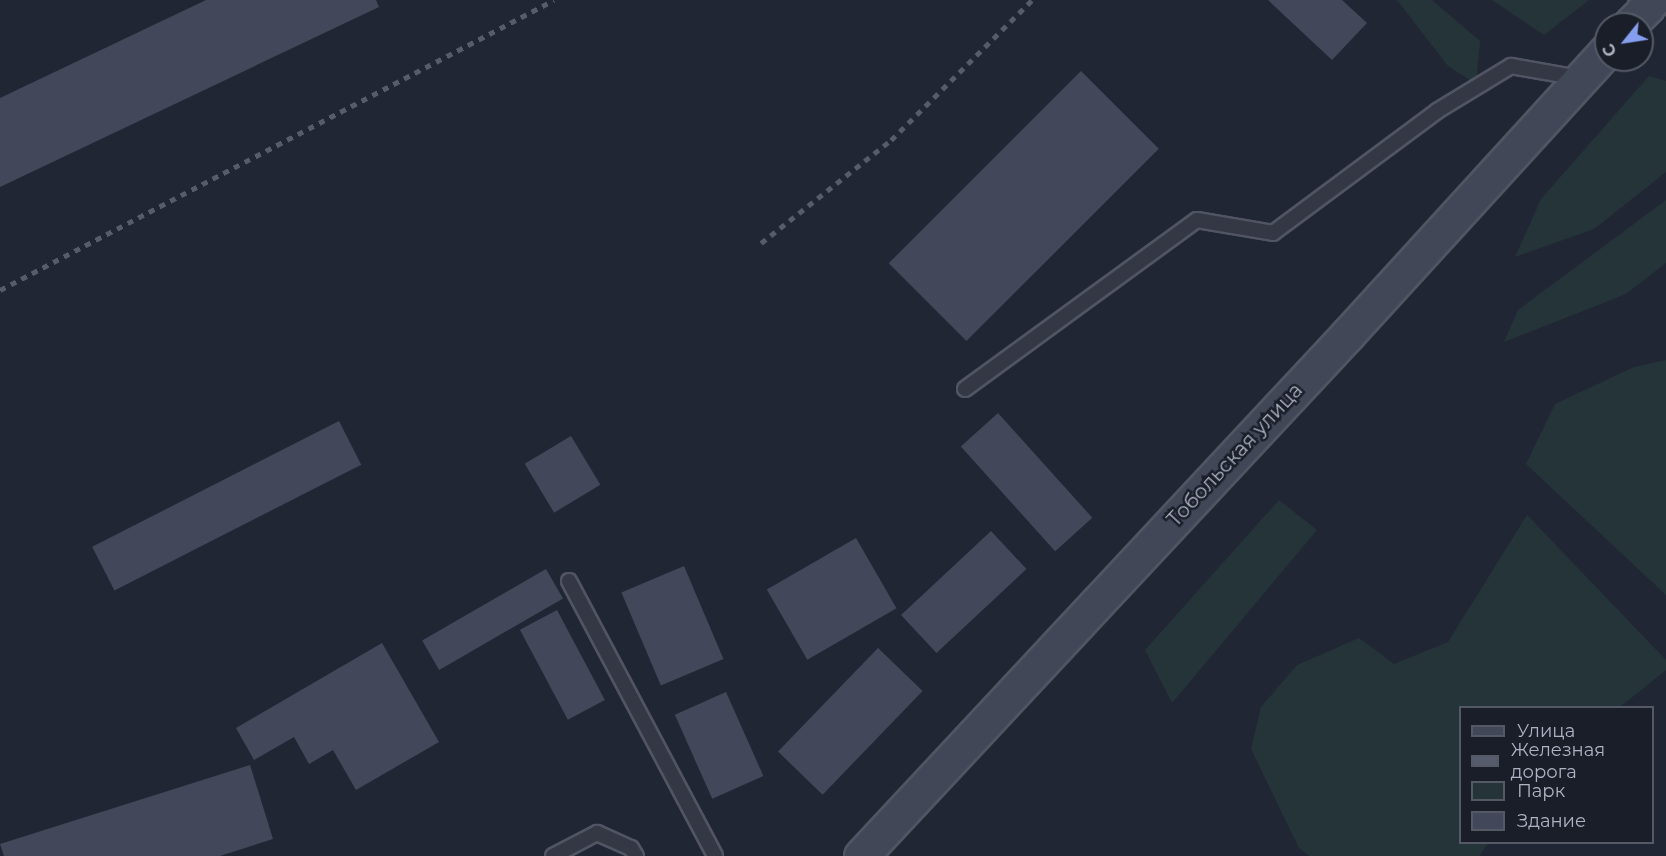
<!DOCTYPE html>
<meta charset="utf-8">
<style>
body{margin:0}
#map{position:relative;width:1666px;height:856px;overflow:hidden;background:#212634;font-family:Montserrat,sans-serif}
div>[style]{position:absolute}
.green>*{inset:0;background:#253438}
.building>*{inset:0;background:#424859;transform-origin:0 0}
.roads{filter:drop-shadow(2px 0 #515563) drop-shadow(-2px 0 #515563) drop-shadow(0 2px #515563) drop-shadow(0 -2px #515563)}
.lane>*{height:14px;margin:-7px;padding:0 7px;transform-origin:7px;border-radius:7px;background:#343845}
.secondary>*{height:33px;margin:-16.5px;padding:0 16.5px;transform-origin:16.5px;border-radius:16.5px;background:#424758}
.rail>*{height:4.5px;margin-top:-2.25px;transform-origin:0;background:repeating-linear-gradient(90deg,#565c6c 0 6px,transparent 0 12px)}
span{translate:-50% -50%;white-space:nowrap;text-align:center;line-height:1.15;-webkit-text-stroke:5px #191e29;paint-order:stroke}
.street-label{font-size:20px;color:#aeb2c2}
.legend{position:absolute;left:1459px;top:706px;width:195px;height:138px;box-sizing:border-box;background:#191e29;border:2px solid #555966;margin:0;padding:8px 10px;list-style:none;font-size:18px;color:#aeb2c2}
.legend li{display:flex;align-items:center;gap:12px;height:30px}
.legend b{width:30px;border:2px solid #555966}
.north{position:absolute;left:1594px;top:12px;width:60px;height:60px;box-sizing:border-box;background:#191e29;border:2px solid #555966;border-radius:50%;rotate:240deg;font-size:16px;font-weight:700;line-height:24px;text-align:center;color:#aeb2c2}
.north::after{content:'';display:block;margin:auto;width:21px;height:27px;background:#869eef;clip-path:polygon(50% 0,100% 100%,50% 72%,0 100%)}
</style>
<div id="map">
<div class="green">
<i style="clip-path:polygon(1397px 0,1432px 0,1480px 41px,1476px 84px,1448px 66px)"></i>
<i style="clip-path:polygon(1492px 0,1589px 0,1544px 35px)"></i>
<i style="clip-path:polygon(1649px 76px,1666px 81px,1666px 172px,1594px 229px,1515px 257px,1541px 199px)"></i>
<i style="clip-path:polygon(1666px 200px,1666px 263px,1626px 294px,1504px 342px,1518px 310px)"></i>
<i style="clip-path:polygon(1666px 360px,1666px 595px,1526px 464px,1555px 404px,1634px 367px)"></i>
<i style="clip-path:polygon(1279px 500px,1317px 530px,1172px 703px,1145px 650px)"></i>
<i style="clip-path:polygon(1527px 515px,1666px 660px,1666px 670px,1620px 707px,1460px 708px,1460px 842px,1488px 843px,1479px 856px,1309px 856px,1299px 848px,1251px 749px,1261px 707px,1297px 665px,1359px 638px,1394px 664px,1448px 642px)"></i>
</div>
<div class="building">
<i style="clip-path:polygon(206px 0,376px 0,379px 7px,0 187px,0 98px)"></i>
<i style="clip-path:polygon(1268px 0,1342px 0,1367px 23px,1332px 60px)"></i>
<i style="left:1081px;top:71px;width:110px;height:272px;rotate:45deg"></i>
<i style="left:998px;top:413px;width:141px;height:50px;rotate:48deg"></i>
<i style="left:339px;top:421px;width:49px;height:277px;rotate:63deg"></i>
<i style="left:571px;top:436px;width:57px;height:54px;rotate:59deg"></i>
<i style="left:991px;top:531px;width:52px;height:123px;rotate:47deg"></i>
<i style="left:856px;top:538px;width:81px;height:103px;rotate:60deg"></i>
<i style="left:684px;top:566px;width:101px;height:68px;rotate:67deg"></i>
<i style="left:546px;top:569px;width:34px;height:143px;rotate:60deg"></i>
<i style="left:557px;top:610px;width:102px;height:42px;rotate:62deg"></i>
<i style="clip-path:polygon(382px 643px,439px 742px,356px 790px,333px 750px,309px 764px,294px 737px,254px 760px,236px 728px)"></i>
<i style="left:878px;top:648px;width:62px;height:144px;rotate:44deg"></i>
<i style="left:726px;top:692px;width:92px;height:56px;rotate:66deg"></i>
<i style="clip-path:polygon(250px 765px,273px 839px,220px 856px,4px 856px,0 844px)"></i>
</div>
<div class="roads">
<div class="lane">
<i style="left:965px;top:389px;width:287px;rotate:-36.1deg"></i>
<i style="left:1197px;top:220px;width:77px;rotate:9.7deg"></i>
<i style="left:1273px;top:233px;width:204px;rotate:-36.6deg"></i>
<i style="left:1437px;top:111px;width:87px;rotate:-31.3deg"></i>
<i style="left:1511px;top:66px;width:70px;rotate:9.9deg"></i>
<i style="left:569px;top:581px;width:311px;rotate:62deg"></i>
<i style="left:553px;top:856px;width:50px;rotate:-27.6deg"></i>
<i style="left:597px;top:833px;width:37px;rotate:24deg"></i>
<i style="left:631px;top:848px;width:9px;rotate:58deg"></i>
</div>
<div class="secondary">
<i style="left:1631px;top:24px;width:33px;rotate:-47deg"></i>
<i style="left:861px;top:856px;width:714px;rotate:-46.99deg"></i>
<i style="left:1348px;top:334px;width:383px;rotate:-47.6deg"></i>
</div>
</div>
<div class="rail">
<i style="left:761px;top:243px;width:166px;rotate:-38.4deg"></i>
<i style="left:891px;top:140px;width:199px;rotate:-44.8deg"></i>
<i style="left:0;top:290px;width:625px;rotate:-27.63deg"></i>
</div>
<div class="street-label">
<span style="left:1235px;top:455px;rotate:-47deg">Тобольская улица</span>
</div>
<ul class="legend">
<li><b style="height:8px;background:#424758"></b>Улица</li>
<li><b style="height:8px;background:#565c6c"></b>Железная дорога</li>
<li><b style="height:16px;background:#253438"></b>Парк</li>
<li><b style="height:16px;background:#424859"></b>Здание</li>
</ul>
<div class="north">С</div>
</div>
